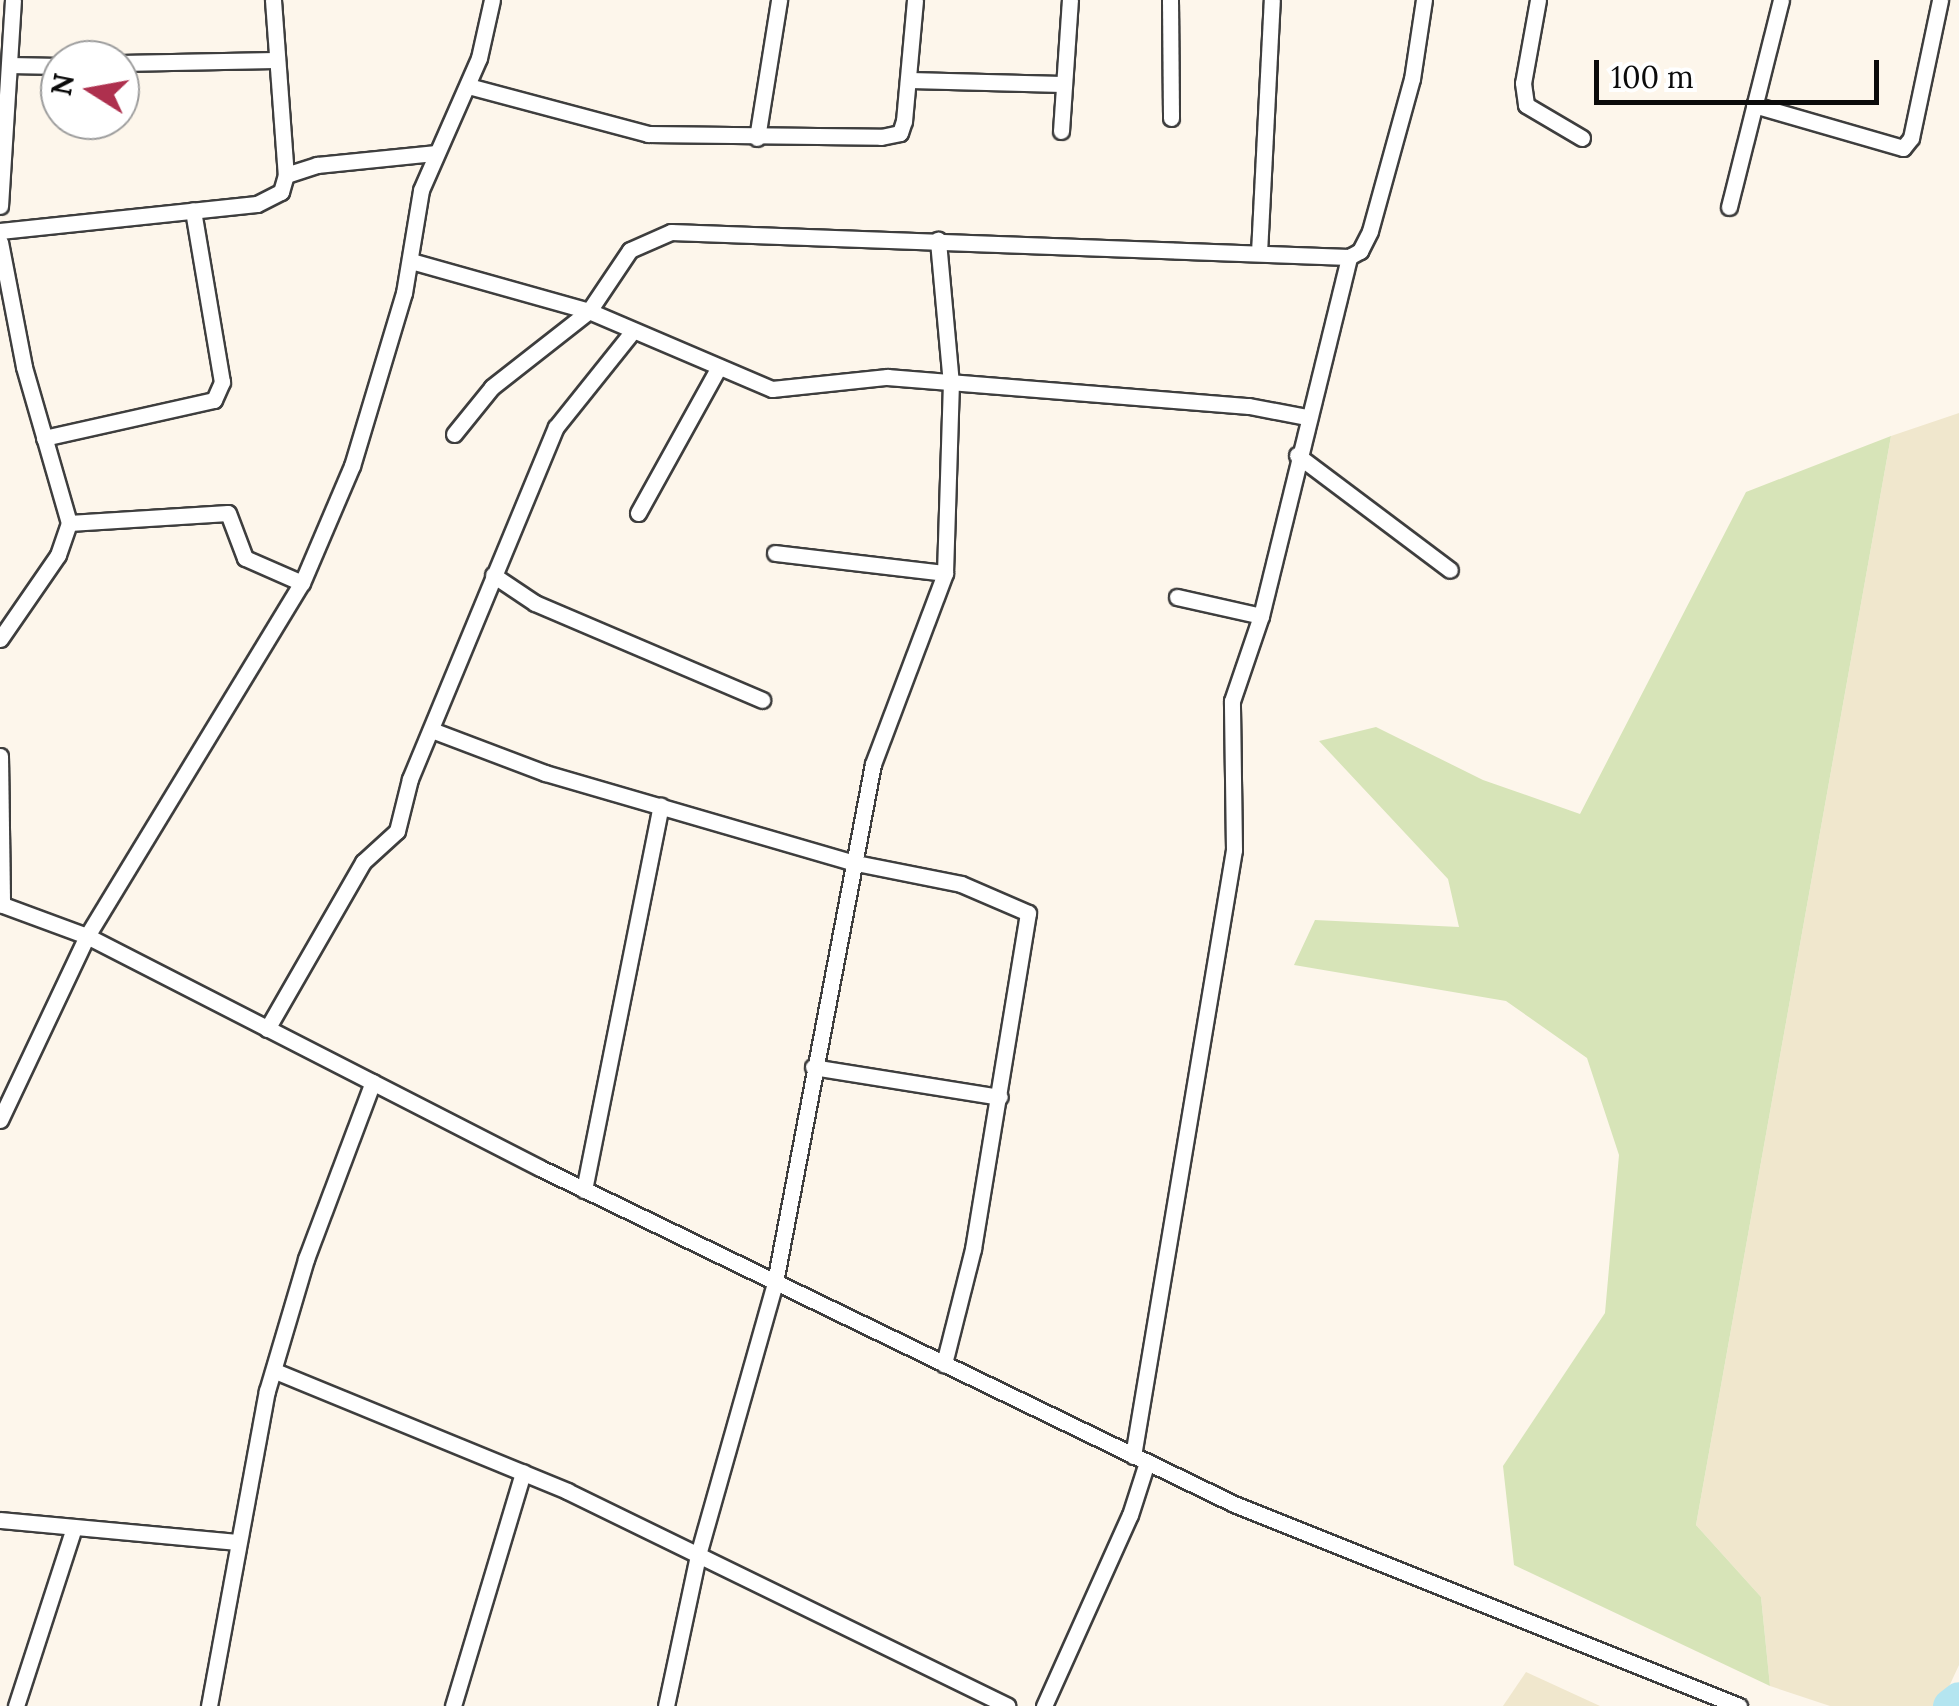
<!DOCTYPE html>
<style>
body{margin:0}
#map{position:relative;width:1959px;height:1706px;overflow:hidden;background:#fdf6eb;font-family:Lora,serif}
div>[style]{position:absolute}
.farmland>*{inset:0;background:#f0e7cd}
.green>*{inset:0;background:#d7e4b8}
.river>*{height:35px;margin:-17.5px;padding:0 17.5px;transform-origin:17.5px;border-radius:17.5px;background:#b4e5f0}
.roads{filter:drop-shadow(2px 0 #3e3e3e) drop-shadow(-2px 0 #3e3e3e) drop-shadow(0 2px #3e3e3e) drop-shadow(0 -2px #3e3e3e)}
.street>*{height:15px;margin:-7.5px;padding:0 7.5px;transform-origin:7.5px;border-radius:7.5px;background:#fff}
span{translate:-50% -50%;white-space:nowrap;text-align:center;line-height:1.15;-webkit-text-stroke:10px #fff;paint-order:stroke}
.north{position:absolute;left:40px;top:40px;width:100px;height:100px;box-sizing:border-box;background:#fff;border:2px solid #9d9d9d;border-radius:50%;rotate:281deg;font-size:28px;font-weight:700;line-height:40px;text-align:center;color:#0b0b0b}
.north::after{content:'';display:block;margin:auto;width:35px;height:45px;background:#ae304e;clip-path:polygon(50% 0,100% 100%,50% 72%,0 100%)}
.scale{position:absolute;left:1594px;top:60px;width:285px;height:45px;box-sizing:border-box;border:5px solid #0b0b0b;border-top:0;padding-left:12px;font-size:30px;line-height:35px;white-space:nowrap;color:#0b0b0b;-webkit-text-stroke:8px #fff;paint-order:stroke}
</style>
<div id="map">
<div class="farmland">
<i style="clip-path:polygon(1959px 413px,1959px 1665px,1940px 1706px,1830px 1706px,1770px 1686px,1761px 1597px,1696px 1525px,1891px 436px)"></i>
<i style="clip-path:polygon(1526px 1672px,1600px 1706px,1503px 1706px)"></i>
</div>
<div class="green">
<i style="clip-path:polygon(1891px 436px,1696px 1525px,1761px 1597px,1770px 1686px,1514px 1565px,1503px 1466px,1605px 1313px,1619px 1155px,1587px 1058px,1506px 1001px,1294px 965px,1315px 920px,1459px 927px,1448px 879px,1319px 741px,1376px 727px,1483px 780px,1580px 814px,1746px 492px)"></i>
</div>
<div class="river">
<i style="left:1950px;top:1706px;width:11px;rotate:-38deg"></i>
</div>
<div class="roads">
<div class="street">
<i style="left:273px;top:0;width:175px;rotate:85.8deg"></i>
<i style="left:1170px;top:0;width:118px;rotate:89.5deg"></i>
<i style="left:1538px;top:0;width:84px;rotate:100.2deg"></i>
<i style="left:1523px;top:83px;width:22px;rotate:82deg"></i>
<i style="left:1526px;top:105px;width:65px;rotate:30.5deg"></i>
<i style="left:120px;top:63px;width:155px;rotate:-1.1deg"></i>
<i style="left:9px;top:65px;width:51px;rotate:1.1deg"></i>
<i style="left:908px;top:80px;width:156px;rotate:1.5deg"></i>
<i style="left:468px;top:86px;width:186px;rotate:14.9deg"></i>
<i style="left:648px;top:134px;width:233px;rotate:0.7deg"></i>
<i style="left:881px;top:137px;width:19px;rotate:-12deg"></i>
<i style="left:900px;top:133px;width:13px;rotate:-72deg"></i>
<i style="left:904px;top:121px;width:121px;rotate:-84.8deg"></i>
<i style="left:1754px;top:105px;width:155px;rotate:16.1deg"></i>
<i style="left:1903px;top:148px;width:13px;rotate:-51deg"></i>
<i style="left:1911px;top:138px;width:141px;rotate:-78.1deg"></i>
<i style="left:1061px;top:131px;width:131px;rotate:-86.1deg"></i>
<i style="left:757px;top:138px;width:140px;rotate:-80.9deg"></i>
<i style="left:0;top:206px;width:206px;rotate:-86.4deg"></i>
<i style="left:1729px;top:207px;width:213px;rotate:-75.9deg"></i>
<i style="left:0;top:231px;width:258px;rotate:-6deg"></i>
<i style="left:257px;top:204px;width:27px;rotate:-27deg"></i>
<i style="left:281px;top:192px;width:18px;rotate:-74deg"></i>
<i style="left:286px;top:175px;width:33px;rotate:-18deg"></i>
<i style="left:317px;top:165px;width:120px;rotate:-5.8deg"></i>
<i style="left:0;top:242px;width:127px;rotate:79.1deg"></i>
<i style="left:24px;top:367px;width:162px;rotate:73.9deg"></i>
<i style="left:69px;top:523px;width:34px;rotate:109deg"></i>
<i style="left:58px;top:555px;width:102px;rotate:124.6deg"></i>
<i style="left:1259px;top:253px;width:253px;rotate:-87.1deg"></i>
<i style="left:411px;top:261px;width:185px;rotate:15.7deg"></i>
<i style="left:589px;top:311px;width:73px;rotate:-56.1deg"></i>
<i style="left:630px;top:250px;width:45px;rotate:-23.7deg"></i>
<i style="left:671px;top:232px;width:678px;rotate:2.11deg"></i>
<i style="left:1349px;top:257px;width:13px;rotate:-29deg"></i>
<i style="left:1360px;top:251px;width:22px;rotate:-63deg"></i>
<i style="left:1370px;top:231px;width:158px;rotate:-74.6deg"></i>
<i style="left:1412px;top:79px;width:80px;rotate:-81.4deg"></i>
<i style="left:454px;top:434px;width:60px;rotate:-51deg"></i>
<i style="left:492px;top:387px;width:123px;rotate:-38.1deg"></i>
<i style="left:589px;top:311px;width:199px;rotate:23.1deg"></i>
<i style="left:772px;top:389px;width:116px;rotate:-6deg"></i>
<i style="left:887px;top:377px;width:363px;rotate:4.6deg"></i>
<i style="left:1249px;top:406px;width:58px;rotate:10.9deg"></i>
<i style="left:44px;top:438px;width:174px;rotate:-12.6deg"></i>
<i style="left:214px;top:400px;width:20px;rotate:-66deg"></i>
<i style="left:222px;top:382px;width:174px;rotate:-99.6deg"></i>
<i style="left:1297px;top:455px;width:191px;rotate:36.9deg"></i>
<i style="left:638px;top:513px;width:167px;rotate:-61deg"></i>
<i style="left:69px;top:523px;width:159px;rotate:-3.6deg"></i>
<i style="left:228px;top:513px;width:48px;rotate:69.3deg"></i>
<i style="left:245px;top:558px;width:62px;rotate:23.7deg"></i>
<i style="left:775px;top:553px;width:171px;rotate:6.7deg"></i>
<i style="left:493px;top:575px;width:50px;rotate:33.7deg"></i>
<i style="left:535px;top:603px;width:247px;rotate:23.1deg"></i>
<i style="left:1177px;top:597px;width:86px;rotate:12.7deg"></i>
<i style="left:434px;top:731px;width:119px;rotate:20.7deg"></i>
<i style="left:545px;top:773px;width:319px;rotate:16.2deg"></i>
<i style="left:851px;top:862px;width:112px;rotate:11.3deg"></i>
<i style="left:961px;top:884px;width:73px;rotate:23.4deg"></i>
<i style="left:1028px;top:913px;width:340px;rotate:99.3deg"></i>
<i style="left:973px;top:1249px;width:119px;rotate:104.2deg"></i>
<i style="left:0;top:756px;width:149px;rotate:89.2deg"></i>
<i style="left:0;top:904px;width:93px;rotate:20.2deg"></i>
<i style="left:87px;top:936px;width:509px;rotate:27.12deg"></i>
<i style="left:540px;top:1168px;width:771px;rotate:25.83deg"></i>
<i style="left:1234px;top:1504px;width:544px;rotate:21.8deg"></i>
<i style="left:267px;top:1029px;width:193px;rotate:-60.1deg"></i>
<i style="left:363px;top:862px;width:46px;rotate:-42.4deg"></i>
<i style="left:397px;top:831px;width:54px;rotate:-76deg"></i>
<i style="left:410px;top:779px;width:381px;rotate:-67.5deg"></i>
<i style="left:556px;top:427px;width:123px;rotate:-51.3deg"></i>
<i style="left:813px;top:1067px;width:189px;rotate:9.1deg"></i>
<i style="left:0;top:1120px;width:204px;rotate:-64.7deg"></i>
<i style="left:87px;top:936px;width:413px;rotate:-58.7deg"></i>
<i style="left:302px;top:583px;width:127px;rotate:-66.9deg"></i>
<i style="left:352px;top:466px;width:181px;rotate:-73.3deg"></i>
<i style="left:404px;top:293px;width:104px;rotate:-80.6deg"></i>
<i style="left:421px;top:190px;width:144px;rotate:-66.3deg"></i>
<i style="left:479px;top:58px;width:59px;rotate:-77.4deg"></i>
<i style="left:584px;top:1190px;width:392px;rotate:-78.7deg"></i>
<i style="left:275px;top:1371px;width:316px;rotate:22.3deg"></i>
<i style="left:567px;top:1491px;width:490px;rotate:26deg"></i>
<i style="left:1133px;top:1456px;width:614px;rotate:-80.54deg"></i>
<i style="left:1234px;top:850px;width:149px;rotate:-90.8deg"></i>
<i style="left:1232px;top:701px;width:90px;rotate:-71.2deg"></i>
<i style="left:1261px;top:616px;width:370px;rotate:-76.2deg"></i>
<i style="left:0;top:1520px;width:239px;rotate:5.3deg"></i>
<i style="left:16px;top:1706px;width:187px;rotate:-72deg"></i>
<i style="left:209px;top:1706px;width:320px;rotate:-79.6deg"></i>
<i style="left:267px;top:1391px;width:138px;rotate:-73.5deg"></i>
<i style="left:306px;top:1259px;width:189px;rotate:-69.3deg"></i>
<i style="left:453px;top:1706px;width:244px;rotate:-73.3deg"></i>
<i style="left:666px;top:1706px;width:154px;rotate:-78deg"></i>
<i style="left:698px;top:1555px;width:284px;rotate:-74.2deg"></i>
<i style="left:775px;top:1282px;width:527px;rotate:-79.29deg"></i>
<i style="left:873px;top:764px;width:204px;rotate:-69.3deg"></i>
<i style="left:945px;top:573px;width:189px;rotate:-88.2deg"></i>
<i style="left:951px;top:384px;width:145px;rotate:-95.2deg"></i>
<i style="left:1044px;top:1706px;width:209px;rotate:-65.8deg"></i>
<i style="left:1130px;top:1515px;width:56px;rotate:-72.2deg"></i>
</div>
</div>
<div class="north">N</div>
<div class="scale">100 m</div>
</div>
